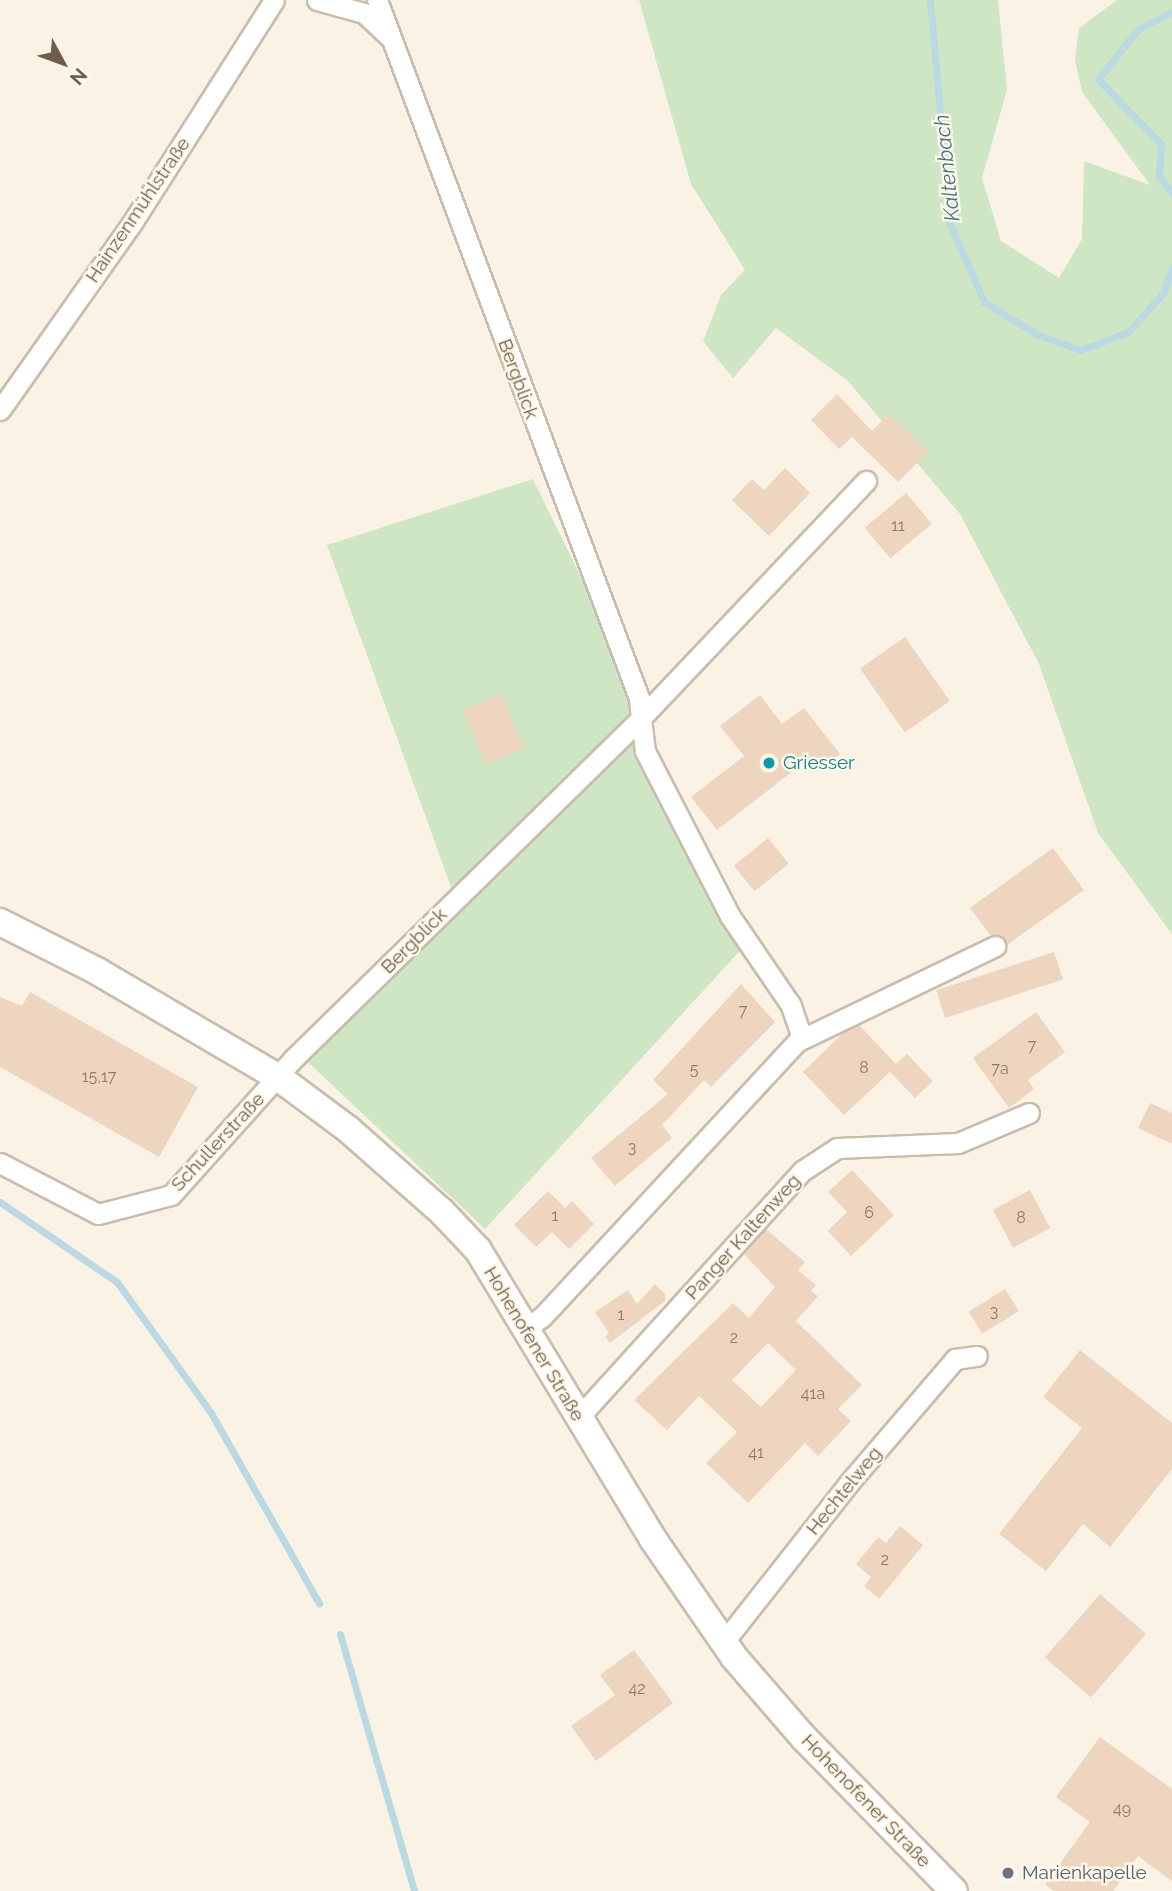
<!DOCTYPE html>
<meta charset="utf-8">
<style>
body{margin:0}
#map{position:relative;width:1172px;height:1891px;overflow:hidden;background:#faf3e5;font-family:Raleway,sans-serif}
div>[style]{position:absolute}
.green>*{inset:0;background:#cfe6c4}
.stream>*{height:7px;margin:-3.5px;padding:0 3.5px;transform-origin:3.5px;border-radius:3.5px;background:#bbd9e2}
.building>*{inset:0;background:#edd5bf;transform-origin:0 0}
.roads{filter:drop-shadow(2px 0 #cabcac) drop-shadow(-2px 0 #cabcac) drop-shadow(0 2px #cabcac) drop-shadow(0 -2px #cabcac)}
.street>*{height:19px;margin:-9.5px;padding:0 9.5px;transform-origin:9.5px;border-radius:9.5px;background:#fff}
.secondary>*{height:26px;margin:-13px;padding:0 13px;transform-origin:13px;border-radius:13px;background:#fff}
.dots>*{width:19px;height:19px;translate:-50% -50%;box-sizing:border-box;border:4px solid #fdf7ea;border-radius:50%}
span{translate:-50% -50%;white-space:nowrap;text-align:center;line-height:1.15;-webkit-text-stroke:5px #fdf7ea;paint-order:stroke}
.number-label{font-size:16px;color:#8f7a69}
.number-label span{-webkit-text-stroke-width:0}
.street-label{font-size:19px;color:#705c4c}
.culture-label{font-size:19px;color:#0d838f}
.left{translate:0 -50%;text-align:left}
.worship-label{font-size:19px;color:#5b616d}
.water-label{font-size:21px;color:#487482;font-style:italic}
.north{position:absolute;left:28px;top:28px;width:70px;height:70px;-webkit-text-stroke:5px #fdf7ea;paint-order:stroke;rotate:131deg;font-size:19px;font-weight:700;line-height:28px;text-align:center;color:#705c4c}
.north::after{content:'';display:block;margin:auto;width:24px;height:32px;background:#705c4c;clip-path:polygon(50% 0,100% 100%,50% 72%,0 100%)}
</style>
<div id="map">
<div class="green">
<i style="clip-path:polygon(639px 0,998px 0,1007px 90px,982px 178px,1001px 241px,1059px 278px,1082px 239px,1084px 161px,1150px 185px,1082px 92px,1075px 60px,1079px 28px,1117px 0,1172px 0,1172px 934px,1098px 833px,1039px 664px,960px 514px,848px 381px,776px 328px,733px 378px,703px 341px,721px 295px,745px 270px,691px 184px)"></i>
<i style="clip-path:polygon(533px 479px,639px 696px,646px 751px,748px 942px,485px 1229px,294px 1049px,454px 895px,327px 545px)"></i>
</div>
<div class="stream">
<i style="left:930px;top:0;width:225px;rotate:84.9deg"></i>
<i style="left:950px;top:224px;width:85px;rotate:66.4deg"></i>
<i style="left:984px;top:302px;width:63px;rotate:31.4deg"></i>
<i style="left:1038px;top:335px;width:46px;rotate:19.2deg"></i>
<i style="left:1081px;top:350px;width:50px;rotate:-21deg"></i>
<i style="left:1128px;top:332px;width:54px;rotate:-48deg"></i>
<i style="left:1164px;top:292px;width:26px;rotate:-72deg"></i>
<i style="left:1172px;top:12px;width:38px;rotate:153deg"></i>
<i style="left:1138px;top:29px;width:64px;rotate:128.7deg"></i>
<i style="left:1098px;top:79px;width:91px;rotate:45.9deg"></i>
<i style="left:1161px;top:144px;width:32px;rotate:94deg"></i>
<i style="left:1159px;top:176px;width:21px;rotate:53deg"></i>
<i style="left:0;top:1202px;width:142px;rotate:34.4deg"></i>
<i style="left:117px;top:1282px;width:161px;rotate:54.3deg"></i>
<i style="left:211px;top:1413px;width:219px;rotate:60.4deg"></i>
<i style="left:340px;top:1634px;width:267px;rotate:73.9deg"></i>
</div>
<div class="building">
<i style="clip-path:polygon(837px 394px,872px 431px,889px 414px,928px 452px,898px 482px,852px 437px,839px 449px,811px 420px)"></i>
<i style="clip-path:polygon(785px 468px,810px 493px,769px 536px,732px 500px,752px 479px,764px 490px)"></i>
<i style="left:906px;top:493px;width:40px;height:54px;rotate:50deg"></i>
<i style="left:905px;top:637px;width:78px;height:55px;rotate:55deg"></i>
<i style="left:501px;top:694px;width:59px;height:41px;rotate:67deg"></i>
<i style="clip-path:polygon(760px 695px,782px 724px,804px 708px,840px 754px,820px 769px,811px 757px,717px 830px,691px 797px,744px 756px,720px 726px)"></i>
<i style="left:768px;top:838px;width:33px;height:44px;rotate:51deg"></i>
<i style="clip-path:polygon(1053px 848px,1084px 890px,1007px 945px,1001px 936px,990px 935px,970px 908px)"></i>
<i style="left:1054px;top:952px;width:29px;height:124px;rotate:72deg"></i>
<i style="clip-path:polygon(741px 984px,775px 1022px,711px 1087px,704px 1080px,662px 1125px,672px 1138px,615px 1186px,591px 1158px,668px 1094px,653px 1080px)"></i>
<i style="clip-path:polygon(30px 992px,198px 1087px,159px 1157px,0 1067px,0 997px,22px 1006px)"></i>
<i style="clip-path:polygon(1036px 1012px,1065px 1052px,1028px 1080px,1034px 1089px,1009px 1108px,973px 1058px)"></i>
<i style="clip-path:polygon(859px 1025px,896px 1064px,907px 1054px,933px 1081px,915px 1098px,890px 1072px,844px 1115px,803px 1072px,844px 1032px)"></i>
<i style="clip-path:polygon(1150px 1103px,1172px 1113px,1172px 1144px,1138px 1128px)"></i>
<i style="clip-path:polygon(852px 1170px,894px 1215px,851px 1256px,828px 1231px,847px 1212px,828px 1192px)"></i>
<i style="left:1030px;top:1190px;width:43px;height:42px;rotate:62deg"></i>
<i style="clip-path:polygon(548px 1191px,565px 1208px,572px 1201px,594px 1224px,569px 1249px,552px 1232px,536px 1247px,514px 1225px)"></i>
<i style="clip-path:polygon(evenodd,766px 1229px,805px 1262px,798px 1270px,816px 1285px,811px 1291px,818px 1296px,796px 1321px,862px 1385px,838px 1409px,851px 1421px,818px 1456px,805px 1443px,748px 1503px,706px 1463px,737px 1432px,699px 1396px,667px 1430px,634px 1400px,733px 1303px,749px 1318px,775px 1287px,744px 1254px,766px 1229px,768px 1343px,796px 1370px,761px 1407px,732px 1380px,768px 1343px)"></i>
<i style="clip-path:polygon(655px 1284px,665px 1294px,665px 1301px,610px 1343px,605px 1337px,609px 1333px,595px 1312px,628px 1290px,637px 1304px)"></i>
<i style="left:1005px;top:1289px;width:26px;height:43px;rotate:58deg"></i>
<i style="clip-path:polygon(1080px 1350px,1172px 1423px,1172px 1469px,1110px 1547px,1083px 1524px,1046px 1571px,999px 1534px,1082px 1428px,1043px 1397px)"></i>
<i style="clip-path:polygon(900px 1526px,923px 1545px,879px 1599px,864px 1586px,871px 1577px,856px 1564px,878px 1537px,886px 1543px)"></i>
<i style="left:1100px;top:1594px;width:61px;height:84px;rotate:41deg"></i>
<i style="clip-path:polygon(634px 1650px,673px 1703px,596px 1761px,571px 1726px,615px 1695px,600px 1675px)"></i>
<i style="clip-path:polygon(1100px 1737px,1172px 1789px,1172px 1881px,1138px 1856px,1113px 1891px,1054px 1891px,1045px 1884px,1090px 1822px,1056px 1797px)"></i>
</div>
<div class="roads">
<div class="street">
<i style="left:317px;top:0;width:49px;rotate:15.5deg"></i>
<i style="left:364px;top:13px;width:34px;rotate:43deg"></i>
<i style="left:0;top:410px;width:229px;rotate:-54.8deg"></i>
<i style="left:132px;top:223px;width:264px;rotate:-57.5deg"></i>
<i style="left:802px;top:1038px;width:36px;rotate:-109deg"></i>
<i style="left:790px;top:1004px;width:107px;rotate:-124.3deg"></i>
<i style="left:730px;top:916px;width:186px;rotate:-117.3deg"></i>
<i style="left:645px;top:751px;width:33px;rotate:-97deg"></i>
<i style="left:641px;top:718px;width:327px;rotate:-46.5deg"></i>
<i style="left:0;top:1163px;width:110px;rotate:27.5deg"></i>
<i style="left:98px;top:1214px;width:75px;rotate:-14.6deg"></i>
<i style="left:171px;top:1195px;width:183px;rotate:-48.1deg"></i>
<i style="left:293px;top:1059px;width:487px;rotate:-44.4deg"></i>
<i style="left:641px;top:718px;width:20px;rotate:-96deg"></i>
<i style="left:639px;top:698px;width:746px;rotate:-110.57deg"></i>
<i style="left:526px;top:1328px;width:19px;rotate:-35deg"></i>
<i style="left:542px;top:1317px;width:376px;rotate:-47.2deg"></i>
<i style="left:798px;top:1041px;width:219px;rotate:-25.7deg"></i>
<i style="left:578px;top:1418px;width:333px;rotate:-47.8deg"></i>
<i style="left:802px;top:1171px;width:42px;rotate:-33.3deg"></i>
<i style="left:837px;top:1148px;width:121px;rotate:-2.4deg"></i>
<i style="left:958px;top:1143px;width:77px;rotate:-22.9deg"></i>
<i style="left:723px;top:1643px;width:202px;rotate:-51.8deg"></i>
<i style="left:848px;top:1484px;width:165px;rotate:-49.4deg"></i>
<i style="left:955px;top:1359px;width:22px;rotate:-8deg"></i>
</div>
<div class="secondary">
<i style="left:0;top:922px;width:109px;rotate:26.8deg"></i>
<i style="left:97px;top:971px;width:210px;rotate:30.4deg"></i>
<i style="left:278px;top:1077px;width:89px;rotate:36.7deg"></i>
<i style="left:349px;top:1130px;width:124px;rotate:41.4deg"></i>
<i style="left:442px;top:1212px;width:52px;rotate:46.5deg"></i>
<i style="left:478px;top:1250px;width:338px;rotate:58.8deg"></i>
<i style="left:653px;top:1539px;width:143px;rotate:55.5deg"></i>
<i style="left:734px;top:1657px;width:107px;rotate:49.2deg"></i>
<i style="left:804px;top:1738px;width:214px;rotate:45.6deg"></i>
</div>
</div>
<div class="dots">
<i style="left:769px;top:763px;background:#0f9aa8"></i>
<i style="left:1008px;top:1873px;background:#6b7280"></i>
</div>
<div class="number-label">
<span style="left:898px;top:526px">11</span>
<span style="left:743px;top:1011px">7</span>
<span style="left:1032px;top:1046px">7</span>
<span style="left:864px;top:1068px">8</span>
<span style="left:1000px;top:1069px">7a</span>
<span style="left:694px;top:1070px">5</span>
<span style="left:99px;top:1077px">15,17</span>
<span style="left:632px;top:1148px">3</span>
<span style="left:869px;top:1213px">6</span>
<span style="left:555px;top:1216px">1</span>
<span style="left:1021px;top:1218px">8</span>
<span style="left:994px;top:1312px">3</span>
<span style="left:621px;top:1315px">1</span>
<span style="left:734px;top:1338px">2</span>
<span style="left:813px;top:1394px">41a</span>
<span style="left:756px;top:1453px">41</span>
<span style="left:885px;top:1560px">2</span>
<span style="left:637px;top:1689px">42</span>
<span style="left:1122px;top:1809px">49</span>
</div>
<div class="street-label">
<span style="left:138px;top:210px;rotate:-56deg">Hainzenmühlstraße</span>
<span style="left:518px;top:379px;rotate:70deg">Bergblick</span>
<span style="left:414px;top:941px;rotate:-45deg">Bergblick</span>
<span style="left:218px;top:1142px;rotate:-47deg">Schullerstraße</span>
<span style="left:743px;top:1237px;rotate:-48deg">Panger Kaltenweg</span>
<span style="left:534px;top:1344px;rotate:59deg">Hohenofener Straße</span>
<span style="left:844px;top:1491px;rotate:-51deg">Hechtelweg</span>
<span style="left:866px;top:1801px;rotate:46deg">Hohenofener Straße</span>
</div>
<div class="culture-label">
<span class="left" style="left:783px;top:763px">Griesser</span>
</div>
<div class="worship-label">
<span class="left" style="left:1022px;top:1873px">Marienkapelle</span>
</div>
<div class="water-label">
<span style="left:947px;top:168px;rotate:-96deg">Kaltenbach</span>
</div>
<div class="north">N</div>
</div>
